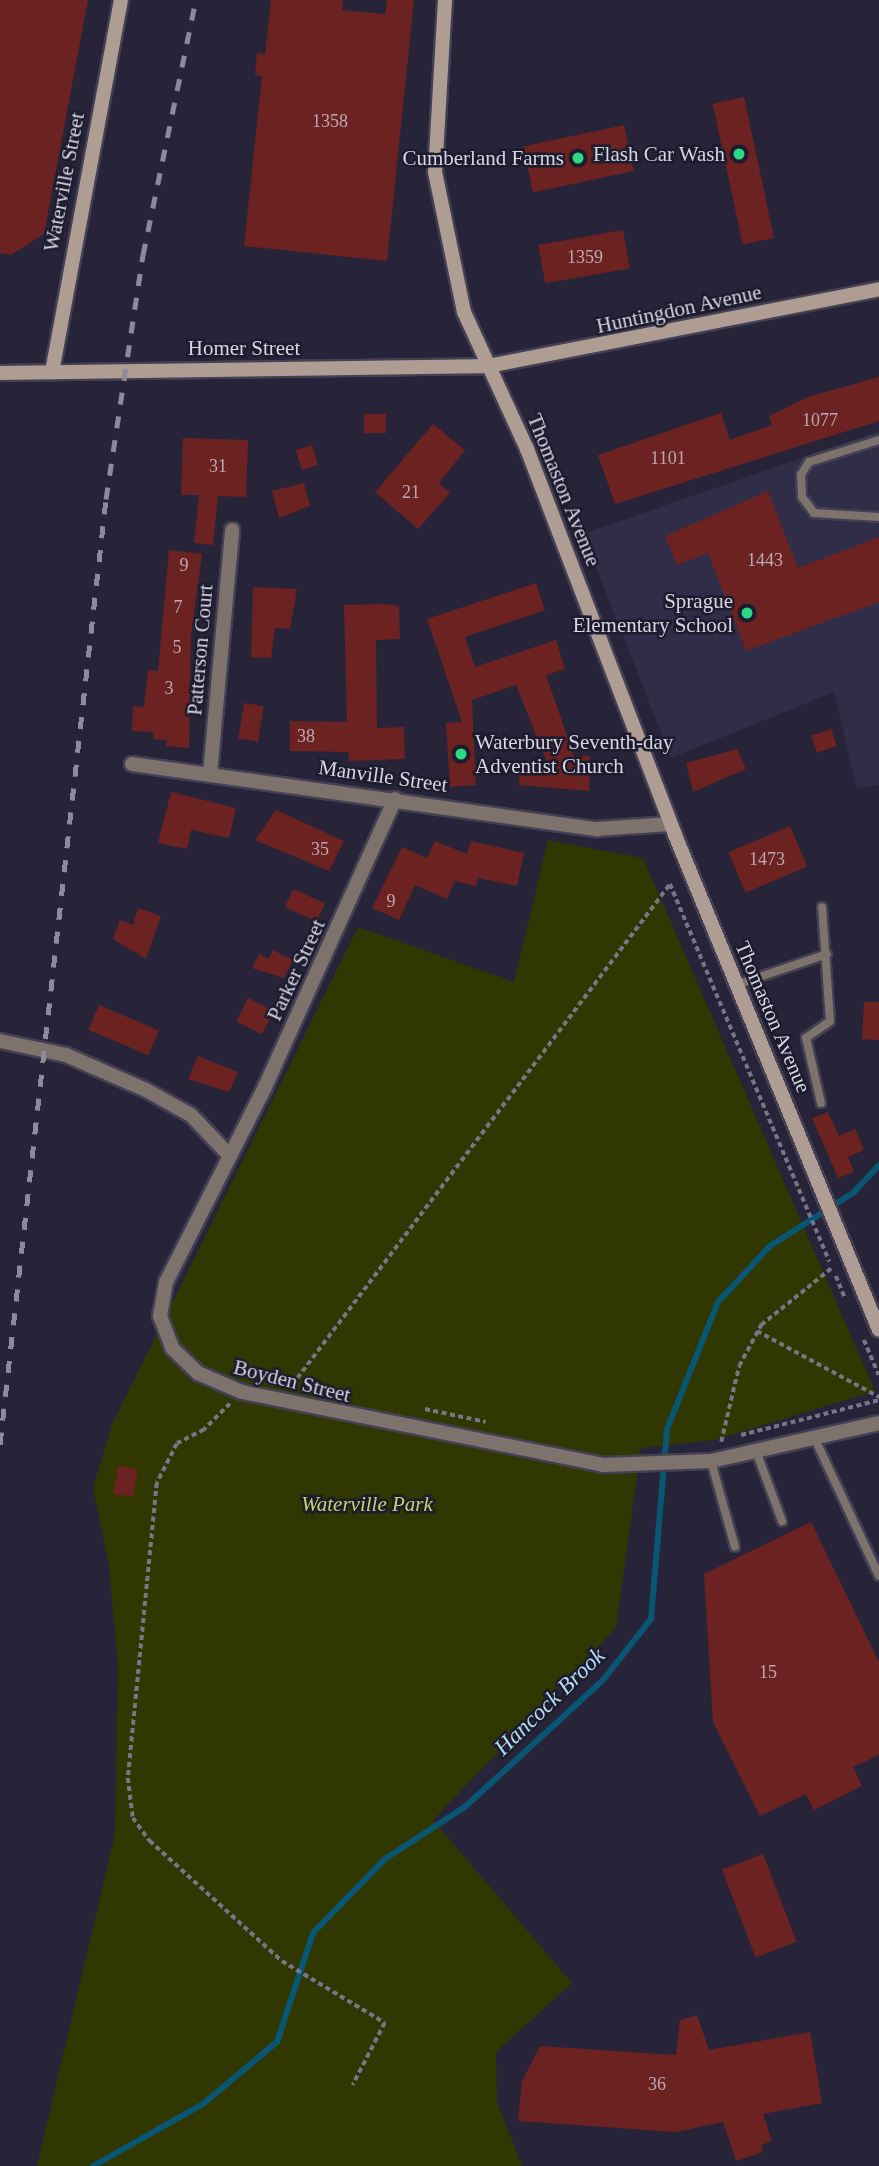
<!DOCTYPE html>
<style>
body{margin:0}
#map{position:relative;width:879px;height:2166px;overflow:hidden;background:#272439;font-family:"Times New Roman",serif}
div>[style]{position:absolute}
.built>*{inset:0;background:#302d48}
.green>*{inset:0;background:#313700}
.stream>*{height:6px;margin:-3px;padding:0 3px;transform-origin:3px;border-radius:3px;background:#085674}
.building>*{inset:0;background:#6b2221;transform-origin:0 0}
.path>*{height:3.5px;margin-top:-1.75px;transform-origin:0;background:repeating-linear-gradient(90deg,#777586 0 5px,transparent 0 8.5px)}
.roads{filter:drop-shadow(2px 0 #434054) drop-shadow(-2px 0 #434054) drop-shadow(0 2px #434054) drop-shadow(0 -2px #434054)}
.lane>*{height:8px;margin:-4px;padding:0 4px;transform-origin:4px;border-radius:4px;background:#7d726c}
.street>*{height:14px;margin:-7px;padding:0 7px;transform-origin:7px;border-radius:7px;background:#7d726c}
.secondary>*{height:14px;margin:-7px;padding:0 7px;transform-origin:7px;border-radius:7px;background:#af9d93}
.rail>*{height:5px;margin-top:-2.5px;transform-origin:0;background:repeating-linear-gradient(90deg,#8d8b9b 0 12px,transparent 0 24px)}
.dots>*{width:19px;height:19px;translate:-50% -50%;box-sizing:border-box;border:4px solid #1d1b2e;border-radius:50%}
span{translate:-50% -50%;white-space:nowrap;text-align:center;line-height:1.15;-webkit-text-stroke:5px #1d1b2e;paint-order:stroke}
.number-label{font-size:18px;color:#bca9b2}
.number-label span{-webkit-text-stroke-width:0}
.poi-label{font-size:21px;color:#d7d6e3}
.right{translate:-100% -50%;text-align:right}
.left{translate:0 -50%;text-align:left}
.street-label{font-size:21px;color:#d7d6e3}
.park-label{font-size:21px;color:#c4d569;font-style:italic}
.water-label{font-size:23px;color:#b4ddf4;font-style:italic}
</style>
<div id="map">
<div class="built">
<i style="clip-path:polygon(879px 431px,879px 785px,857px 789px,834px 692px,671px 758px,583px 534px)"></i>
</div>
<div class="green">
<i style="clip-path:polygon(548px 840px,643px 858px,875px 1391px,714px 1440px,641px 1448px,616px 1628px,433px 1820px,572px 1983px,496px 2052px,497px 2102px,522px 2166px,37px 2166px,115px 1834px,118px 1665px,109px 1566px,93px 1487px,112px 1425px,358px 927px,514px 982px)"></i>
</div>
<div class="stream">
<i style="left:93px;top:2166px;width:126px;rotate:-29.4deg"></i>
<i style="left:203px;top:2104px;width:97px;rotate:-40deg"></i>
<i style="left:277px;top:2042px;width:115px;rotate:-71.7deg"></i>
<i style="left:313px;top:1933px;width:103px;rotate:-45.8deg"></i>
<i style="left:385px;top:1859px;width:97px;rotate:-33.2deg"></i>
<i style="left:466px;top:1806px;width:186px;rotate:-42.6deg"></i>
<i style="left:603px;top:1680px;width:78px;rotate:-51.8deg"></i>
<i style="left:651px;top:1619px;width:191px;rotate:-85.2deg"></i>
<i style="left:667px;top:1429px;width:137px;rotate:-68.1deg"></i>
<i style="left:718px;top:1302px;width:76px;rotate:-47.1deg"></i>
<i style="left:770px;top:1246px;width:98px;rotate:-32.6deg"></i>
<i style="left:853px;top:1193px;width:38px;rotate:-47deg"></i>
</div>
<div class="building">
<i style="clip-path:polygon(0 0,88px 0,44px 234px,11px 255px,0 253px)"></i>
<i style="clip-path:polygon(271px 0,343px 0,342px 10px,385px 14px,387px 0,414px 0,387px 261px,244px 246px,262px 76px,255px 75px,257px 53px,265px 54px)"></i>
<i style="left:744px;top:97px;width:144px;height:32px;rotate:78deg"></i>
<i style="left:624px;top:125px;width:47px;height:103px;rotate:78deg"></i>
<i style="left:623px;top:230px;width:39px;height:86px;rotate:80deg"></i>
<i style="clip-path:polygon(879px 377px,879px 421px,615px 504px,598px 455px,721px 413px,730px 440px,772px 425px,769px 416px,808px 397px)"></i>
<i style="left:364px;top:414px;width:22px;height:19px"></i>
<i style="clip-path:polygon(433px 424px,465px 450px,439px 483px,450px 493px,418px 529px,375px 492px)"></i>
<i style="clip-path:polygon(183px 438px,248px 440px,246px 497px,218px 496px,213px 545px,194px 543px,199px 495px,181px 495px)"></i>
<i style="left:312px;top:445px;width:21px;height:17px;rotate:73deg"></i>
<i style="clip-path:polygon(304px 483px,310px 506px,279px 518px,272px 491px)"></i>
<i style="clip-path:polygon(768px 491px,798px 568px,879px 537px,879px 602px,746px 651px,708px 553px,677px 565px,665px 536px)"></i>
<i style="clip-path:polygon(169px 550px,202px 554px,191px 636px,189px 748px,166px 746px,167px 740px,153px 739px,153px 732px,132px 731px,133px 706px,144px 707px,148px 670px,158px 671px)"></i>
<i style="clip-path:polygon(536px 583px,545px 610px,465px 637px,475px 667px,556px 640px,565px 669px,546px 675px,574px 756px,590px 756px,589px 791px,519px 785px,520px 761px,547px 762px,516px 685px,472px 700px,476px 785px,450px 787px,446px 723px,462px 722px,427px 619px)"></i>
<i style="clip-path:polygon(253px 587px,297px 589px,290px 629px,275px 628px,271px 658px,251px 657px)"></i>
<i style="clip-path:polygon(384px 604px,399px 606px,400px 639px,376px 640px,377px 728px,404px 727px,405px 759px,349px 761px,348px 752px,290px 751px,290px 721px,347px 722px,344px 605px)"></i>
<i style="left:244px;top:703px;width:20px;height:36px;rotate:9deg"></i>
<i style="left:831px;top:729px;width:18px;height:21px;rotate:71deg"></i>
<i style="clip-path:polygon(737px 749px,746px 769px,693px 792px,686px 763px)"></i>
<i style="clip-path:polygon(171px 792px,236px 808px,229px 838px,191px 830px,187px 849px,158px 843px)"></i>
<i style="clip-path:polygon(276px 810px,344px 841px,329px 871px,255px 840px)"></i>
<i style="left:790px;top:826px;width:44px;height:67px;rotate:67deg"></i>
<i style="clip-path:polygon(435px 841px,467px 854px,471px 841px,524px 853px,517px 886px,478px 878px,476px 886px,455px 881px,447px 899px,415px 885px,399px 920px,372px 908px,402px 847px,427px 858px)"></i>
<i style="left:293px;top:889px;width:35px;height:20px;rotate:24deg"></i>
<i style="clip-path:polygon(138px 908px,161px 916px,146px 959px,113px 939px,120px 920px,133px 925px)"></i>
<i style="clip-path:polygon(273px 950px,293px 960px,284px 978px,252px 968px,259px 954px,269px 959px)"></i>
<i style="left:248px;top:998px;width:29px;height:26px;rotate:27deg"></i>
<i style="clip-path:polygon(864px 1002px,879px 1002px,879px 1040px,862px 1039px)"></i>
<i style="left:99px;top:1005px;width:65px;height:27px;rotate:23deg"></i>
<i style="clip-path:polygon(198px 1056px,238px 1072px,229px 1092px,188px 1079px)"></i>
<i style="clip-path:polygon(828px 1112px,839px 1136px,855px 1129px,864px 1150px,848px 1157px,854px 1172px,838px 1178px,812px 1118px)"></i>
<i style="left:118px;top:1466px;width:20px;height:28px;rotate:9deg"></i>
<i style="clip-path:polygon(811px 1522px,879px 1662px,879px 1755px,853px 1767px,862px 1786px,814px 1810px,806px 1794px,760px 1816px,713px 1722px,704px 1574px)"></i>
<i style="left:763px;top:1854px;width:94px;height:44px;rotate:69deg"></i>
<i style="clip-path:polygon(697px 2015px,709px 2050px,810px 2032px,822px 2103px,763px 2114px,772px 2141px,761px 2145px,763px 2152px,736px 2161px,723px 2122px,676px 2132px,518px 2121px,522px 2081px,540px 2046px,676px 2055px,680px 2020px)"></i>
</div>
<div class="path">
<i style="left:836px;top:1276px;width:24px;rotate:68deg"></i>
<i style="left:757px;top:1331px;width:139px;rotate:28.4deg"></i>
<i style="left:864px;top:1340px;width:38px;rotate:67deg"></i>
<i style="left:292px;top:1385px;width:628px;rotate:-52.97deg"></i>
<i style="left:670px;top:884px;width:410px;rotate:67.1deg"></i>
<i style="left:230px;top:1404px;width:37px;rotate:135deg"></i>
<i style="left:204px;top:1430px;width:30px;rotate:153deg"></i>
<i style="left:177px;top:1444px;width:44px;rotate:117.1deg"></i>
<i style="left:157px;top:1483px;width:296px;rotate:95.6deg"></i>
<i style="left:128px;top:1778px;width:40px;rotate:82.9deg"></i>
<i style="left:133px;top:1818px;width:29px;rotate:54deg"></i>
<i style="left:150px;top:1841px;width:178px;rotate:42.3deg"></i>
<i style="left:282px;top:1961px;width:120px;rotate:31deg"></i>
<i style="left:385px;top:2023px;width:70px;rotate:117.3deg"></i>
<i style="left:425px;top:1409px;width:62px;rotate:12deg"></i>
<i style="left:741px;top:1435px;width:142px;rotate:-14.2deg"></i>
<i style="left:721px;top:1442px;width:78px;rotate:-76.7deg"></i>
<i style="left:739px;top:1366px;width:47px;rotate:-61.8deg"></i>
<i style="left:761px;top:1325px;width:92px;rotate:-38.9deg"></i>
</div>
<div class="roads">
<div class="lane">
<i style="left:879px;top:440px;width:73px;rotate:162.6deg"></i>
<i style="left:809px;top:462px;width:15px;rotate:122deg"></i>
<i style="left:801px;top:475px;width:22px;rotate:87deg"></i>
<i style="left:802px;top:497px;width:20px;rotate:53deg"></i>
<i style="left:814px;top:513px;width:65px;rotate:3.5deg"></i>
<i style="left:736px;top:985px;width:96px;rotate:-18.8deg"></i>
<i style="left:821px;top:1103px;width:67px;rotate:-103deg"></i>
<i style="left:806px;top:1038px;width:29px;rotate:-35deg"></i>
<i style="left:830px;top:1021px;width:114px;rotate:-94deg"></i>
<i style="left:814px;top:1437px;width:153px;rotate:64.9deg"></i>
<i style="left:756px;top:1451px;width:75px;rotate:69.6deg"></i>
<i style="left:711px;top:1461px;width:89px;rotate:74.4deg"></i>
</div>
<div class="street">
<i style="left:132px;top:764px;width:470px;rotate:8deg"></i>
<i style="left:597px;top:829px;width:73px;rotate:-3.9deg"></i>
<i style="left:210px;top:774px;width:245px;rotate:-84.8deg"></i>
<i style="left:395px;top:799px;width:316px;rotate:114.3deg"></i>
<i style="left:265px;top:1087px;width:219px;rotate:116.9deg"></i>
<i style="left:166px;top:1282px;width:35px;rotate:100deg"></i>
<i style="left:160px;top:1316px;width:34px;rotate:69deg"></i>
<i style="left:172px;top:1348px;width:36px;rotate:44deg"></i>
<i style="left:198px;top:1373px;width:48px;rotate:23.4deg"></i>
<i style="left:242px;top:1392px;width:368px;rotate:11.4deg"></i>
<i style="left:603px;top:1465px;width:108px;rotate:-2.1deg"></i>
<i style="left:711px;top:1461px;width:172px;rotate:-12.7deg"></i>
<i style="left:0;top:1041px;width:67px;rotate:12deg"></i>
<i style="left:66px;top:1055px;width:87px;rotate:23.6deg"></i>
<i style="left:146px;top:1090px;width:51px;rotate:29.1deg"></i>
<i style="left:191px;top:1115px;width:54px;rotate:46.5deg"></i>
</div>
<div class="secondary">
<i style="left:445px;top:0;width:172px;rotate:93.3deg"></i>
<i style="left:435px;top:172px;width:143px;rotate:78.3deg"></i>
<i style="left:464px;top:312px;width:151px;rotate:65.3deg"></i>
<i style="left:527px;top:449px;width:413px;rotate:69deg"></i>
<i style="left:675px;top:835px;width:535px;rotate:67.6deg"></i>
<i style="left:52px;top:372px;width:378px;rotate:-79.5deg"></i>
<i style="left:0;top:373px;width:488px;rotate:-0.8deg"></i>
<i style="left:488px;top:366px;width:399px;rotate:-11.1deg"></i>
</div>
</div>
<div class="rail">
<i style="left:0;top:1444px;width:951px;rotate:-83.6deg"></i>
<i style="left:106px;top:499px;width:247px;rotate:-81.4deg"></i>
<i style="left:143px;top:255px;width:260px;rotate:-78.3deg"></i>
</div>
<div class="dots">
<i style="left:739px;top:154px;background:#2ad885"></i>
<i style="left:578px;top:158px;background:#2ad885"></i>
<i style="left:747px;top:613px;background:#2ad885"></i>
<i style="left:461px;top:754px;background:#2ad885"></i>
</div>
<div class="number-label">
<span style="left:330px;top:121px">1358</span>
<span style="left:585px;top:257px">1359</span>
<span style="left:820px;top:420px">1077</span>
<span style="left:668px;top:458px">1101</span>
<span style="left:218px;top:466px">31</span>
<span style="left:411px;top:492px">21</span>
<span style="left:765px;top:560px">1443</span>
<span style="left:184px;top:565px">9</span>
<span style="left:178px;top:607px">7</span>
<span style="left:177px;top:647px">5</span>
<span style="left:169px;top:688px">3</span>
<span style="left:306px;top:736px">38</span>
<span style="left:320px;top:849px">35</span>
<span style="left:767px;top:859px">1473</span>
<span style="left:391px;top:901px">9</span>
<span style="left:768px;top:1672px">15</span>
<span style="left:657px;top:2084px">36</span>
</div>
<div class="poi-label">
<span class="right" style="left:725px;top:154px">Flash Car Wash</span>
<span class="right" style="left:564px;top:158px">Cumberland Farms</span>
<span class="right" style="left:733px;top:613px">Sprague<br>Elementary School</span>
<span class="left" style="left:475px;top:754px">Waterbury Seventh-day<br>Adventist Church</span>
</div>
<div class="street-label">
<span style="left:64px;top:182px;rotate:-79deg">Waterville Street</span>
<span style="left:679px;top:309px;rotate:-12deg">Huntingdon Avenue</span>
<span style="left:244px;top:348px">Homer Street</span>
<span style="left:564px;top:490px;rotate:68deg">Thomaston Avenue</span>
<span style="left:200px;top:650px;rotate:-85deg">Patterson Court</span>
<span style="left:383px;top:776px;rotate:8deg">Manville Street</span>
<span style="left:296px;top:970px;rotate:-65deg">Parker Street</span>
<span style="left:773px;top:1017px;rotate:67deg">Thomaston Avenue</span>
<span style="left:292px;top:1381px;rotate:14deg">Boyden Street</span>
</div>
<div class="park-label">
<span style="left:367px;top:1504px">Waterville Park</span>
</div>
<div class="water-label">
<span style="left:550px;top:1702px;rotate:-44deg">Hancock Brook</span>
</div>
</div>
